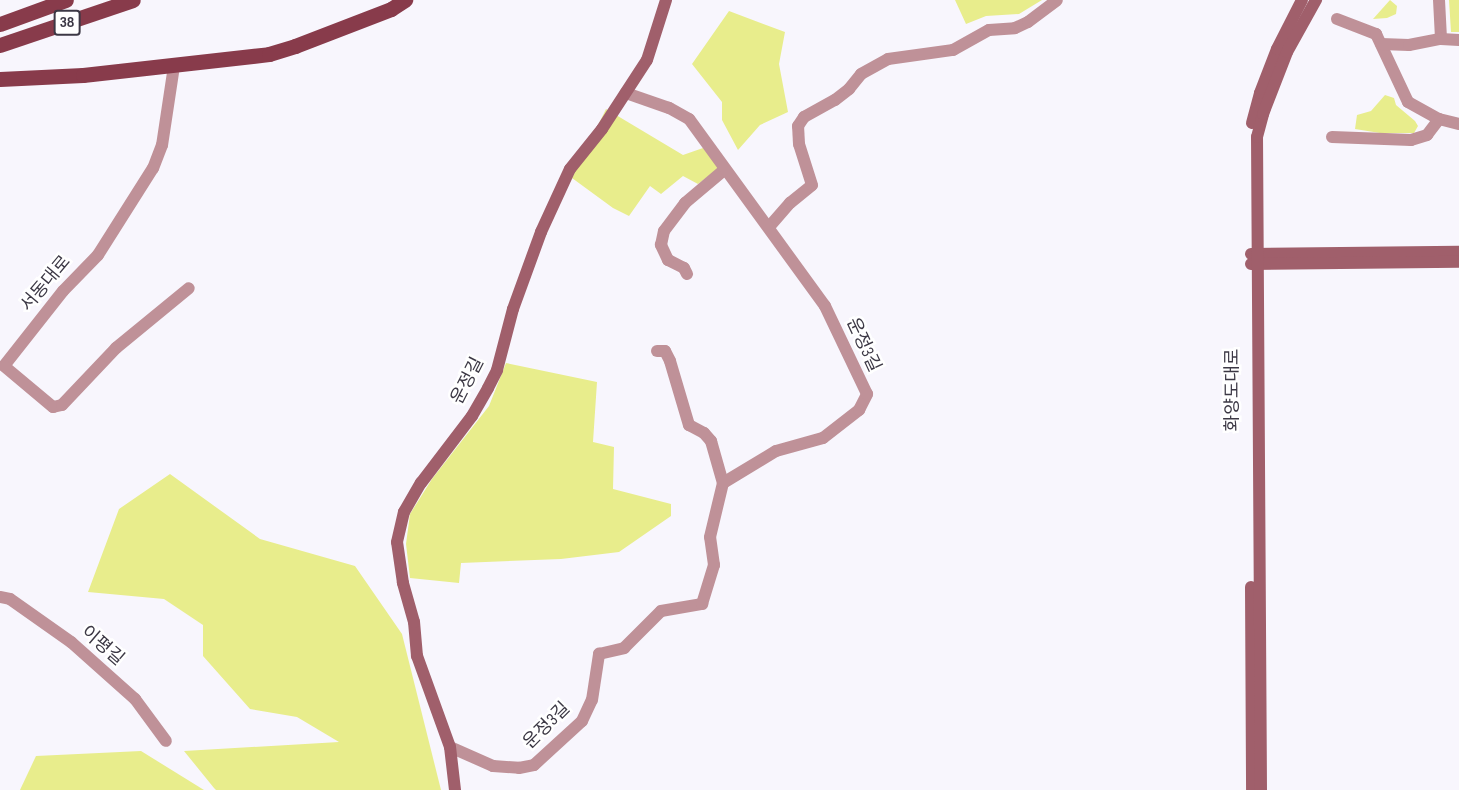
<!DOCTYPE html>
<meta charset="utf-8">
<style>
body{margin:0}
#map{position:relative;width:1459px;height:790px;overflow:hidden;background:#f8f6fd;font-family:"Sofia Sans Condensed","Noto Sans KR",sans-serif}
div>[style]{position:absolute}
.green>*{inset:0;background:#e8ed8c}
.street>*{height:12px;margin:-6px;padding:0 6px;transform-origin:6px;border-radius:6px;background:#bf9198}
.secondary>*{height:12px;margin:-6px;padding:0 6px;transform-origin:6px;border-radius:6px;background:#a05f6b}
.primary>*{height:15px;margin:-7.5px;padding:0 7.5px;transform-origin:7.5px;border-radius:7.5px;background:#883b4b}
span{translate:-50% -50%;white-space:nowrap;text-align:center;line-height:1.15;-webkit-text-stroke:5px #fff;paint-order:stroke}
.shield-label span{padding:2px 4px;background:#fff;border:2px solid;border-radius:4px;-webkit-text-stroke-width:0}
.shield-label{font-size:16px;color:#3c3845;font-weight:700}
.street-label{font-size:18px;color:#3c3845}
</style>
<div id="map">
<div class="green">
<i style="clip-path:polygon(955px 0,1042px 0,1019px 14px,986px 16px,966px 24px)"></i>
<i style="clip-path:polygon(1390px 0,1397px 6px,1396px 14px,1387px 18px,1373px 19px)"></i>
<i style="clip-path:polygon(1449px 0,1459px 0,1459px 32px,1451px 32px)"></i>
<i style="clip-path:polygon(729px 11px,785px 32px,779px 64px,788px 112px,760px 125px,738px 150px,722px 120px,722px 102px,692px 64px)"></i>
<i style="clip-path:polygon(1385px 95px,1394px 98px,1396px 105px,1415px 121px,1418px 126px,1414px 133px,1380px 133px,1355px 129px,1357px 115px,1371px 111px)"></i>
<i style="clip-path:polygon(606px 109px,683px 155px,703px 148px,719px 168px,698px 184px,683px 176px,661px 194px,650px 186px,629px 216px,613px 208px,572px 178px)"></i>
<i style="clip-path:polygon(506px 363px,597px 382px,593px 442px,614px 447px,613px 489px,671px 504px,671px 516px,619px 552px,561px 559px,461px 563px,459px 583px,410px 578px,406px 544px,410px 514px,432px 479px,489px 406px)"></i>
<i style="clip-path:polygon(170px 474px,260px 539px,355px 566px,402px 634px,441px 790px,216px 790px,214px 788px,184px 751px,339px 742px,297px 717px,250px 709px,203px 656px,203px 625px,164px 599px,88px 592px,119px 509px)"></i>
<i style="clip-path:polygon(141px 751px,204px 790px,20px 790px,36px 756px)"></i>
</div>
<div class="street">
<i style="left:1439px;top:0;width:39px;rotate:87deg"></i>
<i style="left:1337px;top:19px;width:42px;rotate:21deg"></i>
<i style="left:1376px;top:34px;width:75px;rotate:64.8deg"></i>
<i style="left:1408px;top:102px;width:35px;rotate:29deg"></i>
<i style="left:1439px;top:119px;width:21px;rotate:14deg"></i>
<i style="left:1381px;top:44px;width:28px;rotate:2deg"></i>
<i style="left:1409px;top:45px;width:33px;rotate:-11deg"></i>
<i style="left:1441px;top:39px;width:18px;rotate:3deg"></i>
<i style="left:174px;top:66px;width:80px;rotate:98.6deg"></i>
<i style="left:162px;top:145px;width:25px;rotate:111deg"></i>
<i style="left:153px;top:168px;width:103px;rotate:122.3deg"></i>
<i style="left:98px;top:255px;width:50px;rotate:134.2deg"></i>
<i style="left:63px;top:291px;width:95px;rotate:128.2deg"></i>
<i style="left:4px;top:366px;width:64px;rotate:39.9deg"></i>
<i style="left:53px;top:407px;width:9px;rotate:-13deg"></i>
<i style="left:62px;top:405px;width:79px;rotate:-46.5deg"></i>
<i style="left:116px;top:348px;width:94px;rotate:-39.4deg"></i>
<i style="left:1332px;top:137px;width:79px;rotate:2.2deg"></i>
<i style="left:1411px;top:140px;width:17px;rotate:-17deg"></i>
<i style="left:1427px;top:135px;width:20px;rotate:-53deg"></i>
<i style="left:769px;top:227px;width:32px;rotate:-49deg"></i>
<i style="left:790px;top:203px;width:28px;rotate:-39deg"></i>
<i style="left:812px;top:185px;width:43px;rotate:-107.6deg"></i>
<i style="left:799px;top:144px;width:18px;rotate:-93deg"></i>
<i style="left:798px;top:126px;width:11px;rotate:-56deg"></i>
<i style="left:804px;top:117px;width:35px;rotate:-29deg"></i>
<i style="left:835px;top:100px;width:18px;rotate:-38deg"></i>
<i style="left:849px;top:89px;width:19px;rotate:-51deg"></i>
<i style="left:861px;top:74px;width:31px;rotate:-29deg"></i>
<i style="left:888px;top:59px;width:66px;rotate:-7.9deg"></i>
<i style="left:953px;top:50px;width:41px;rotate:-29.1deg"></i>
<i style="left:989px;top:30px;width:26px;rotate:-4deg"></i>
<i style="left:1015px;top:28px;width:14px;rotate:-25deg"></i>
<i style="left:1028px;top:22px;width:36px;rotate:-37deg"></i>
<i style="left:687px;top:274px;width:7px;rotate:-117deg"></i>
<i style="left:684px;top:268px;width:18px;rotate:-153deg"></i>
<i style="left:668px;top:260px;width:17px;rotate:-115deg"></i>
<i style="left:661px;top:245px;width:14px;rotate:-78deg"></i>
<i style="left:664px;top:231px;width:35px;rotate:-53deg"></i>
<i style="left:685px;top:203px;width:51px;rotate:-40.2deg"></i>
<i style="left:657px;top:351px;width:8px"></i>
<i style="left:665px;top:351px;width:11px;rotate:63deg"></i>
<i style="left:670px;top:361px;width:67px;rotate:73.5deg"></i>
<i style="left:689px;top:425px;width:17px;rotate:28deg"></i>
<i style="left:704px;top:433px;width:11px;rotate:49deg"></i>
<i style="left:711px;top:441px;width:44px;rotate:74.1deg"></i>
<i style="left:0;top:597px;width:10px;rotate:11deg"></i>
<i style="left:10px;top:599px;width:75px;rotate:35.2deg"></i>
<i style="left:71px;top:642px;width:86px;rotate:41.7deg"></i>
<i style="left:135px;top:699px;width:52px;rotate:53.6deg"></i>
<i style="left:450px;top:747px;width:47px;rotate:23.8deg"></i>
<i style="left:493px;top:766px;width:26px;rotate:4deg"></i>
<i style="left:519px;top:768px;width:15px;rotate:-11deg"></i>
<i style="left:534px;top:765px;width:65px;rotate:-42.5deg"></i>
<i style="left:582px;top:721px;width:23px;rotate:-65deg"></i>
<i style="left:592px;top:700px;width:47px;rotate:-81.3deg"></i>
<i style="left:599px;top:654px;width:26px;rotate:-13deg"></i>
<i style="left:624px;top:648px;width:52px;rotate:-45deg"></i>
<i style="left:661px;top:611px;width:42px;rotate:-9.7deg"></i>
<i style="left:702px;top:604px;width:41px;rotate:-72.9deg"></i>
<i style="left:714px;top:565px;width:28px;rotate:-98deg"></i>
<i style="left:710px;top:537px;width:56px;rotate:-76.5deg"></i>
<i style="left:723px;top:483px;width:62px;rotate:-31.1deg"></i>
<i style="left:776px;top:451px;width:49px;rotate:-15.5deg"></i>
<i style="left:823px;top:438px;width:46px;rotate:-37.9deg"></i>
<i style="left:859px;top:410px;width:18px;rotate:-63deg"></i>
<i style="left:867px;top:394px;width:98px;rotate:-115.5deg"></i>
<i style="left:825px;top:306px;width:231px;rotate:-126deg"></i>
<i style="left:689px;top:119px;width:23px;rotate:-151deg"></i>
<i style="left:669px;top:108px;width:46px;rotate:-160.8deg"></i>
</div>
<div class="secondary">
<i style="left:1252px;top:123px;width:31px;rotate:-75deg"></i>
<i style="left:1260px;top:93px;width:47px;rotate:-68.9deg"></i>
<i style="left:1277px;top:49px;width:55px;rotate:-63deg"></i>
<i style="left:1251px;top:254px;width:208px;rotate:-0.6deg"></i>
<i style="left:1251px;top:264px;width:208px;rotate:-0.6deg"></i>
<i style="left:1251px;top:587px;width:203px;rotate:89.7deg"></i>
<i style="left:455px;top:790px;width:43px;rotate:-96.6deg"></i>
<i style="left:450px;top:747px;width:97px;rotate:-109.9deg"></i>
<i style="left:417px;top:656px;width:34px;rotate:-95deg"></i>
<i style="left:414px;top:622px;width:41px;rotate:-105.8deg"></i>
<i style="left:403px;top:583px;width:41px;rotate:-98.3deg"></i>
<i style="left:397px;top:542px;width:31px;rotate:-77deg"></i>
<i style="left:404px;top:512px;width:34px;rotate:-60deg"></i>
<i style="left:421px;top:483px;width:84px;rotate:-52.7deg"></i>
<i style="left:472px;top:416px;width:32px;rotate:-60deg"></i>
<i style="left:488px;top:388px;width:20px;rotate:-63deg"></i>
<i style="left:497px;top:370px;width:63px;rotate:-75.3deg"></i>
<i style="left:513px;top:309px;width:82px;rotate:-70deg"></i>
<i style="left:541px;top:232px;width:69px;rotate:-65.3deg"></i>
<i style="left:570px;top:169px;width:51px;rotate:-51.3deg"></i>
<i style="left:602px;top:129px;width:82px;rotate:-56.9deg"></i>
<i style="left:647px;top:60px;width:63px;rotate:-72.4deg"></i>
<i style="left:1261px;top:790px;width:653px;rotate:-90.35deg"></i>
<i style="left:1257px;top:137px;width:24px;rotate:-75deg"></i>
<i style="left:1263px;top:114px;width:66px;rotate:-68.8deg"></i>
<i style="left:1287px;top:52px;width:60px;rotate:-60.9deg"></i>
</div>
<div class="primary">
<i style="left:0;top:24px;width:70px;rotate:-20deg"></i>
<i style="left:0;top:45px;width:140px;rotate:-18.7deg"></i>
<i style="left:0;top:79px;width:83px;rotate:-2.8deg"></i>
<i style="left:83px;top:75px;width:187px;rotate:-6.4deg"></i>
<i style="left:269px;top:54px;width:27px;rotate:-17deg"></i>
<i style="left:295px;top:46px;width:103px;rotate:-21.1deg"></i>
<i style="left:391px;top:9px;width:17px;rotate:-33deg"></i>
</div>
<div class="shield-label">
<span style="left:67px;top:23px">38</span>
</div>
<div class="street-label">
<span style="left:46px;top:284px;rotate:-50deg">서동대로</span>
<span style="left:863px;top:345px;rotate:65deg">운정3길</span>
<span style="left:468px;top:381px;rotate:-63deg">운정길</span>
<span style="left:1233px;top:390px;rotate:-90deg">화양도대로</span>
<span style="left:102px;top:646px;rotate:41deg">이평길</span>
<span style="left:547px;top:726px;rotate:-45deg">운정3길</span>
</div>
</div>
